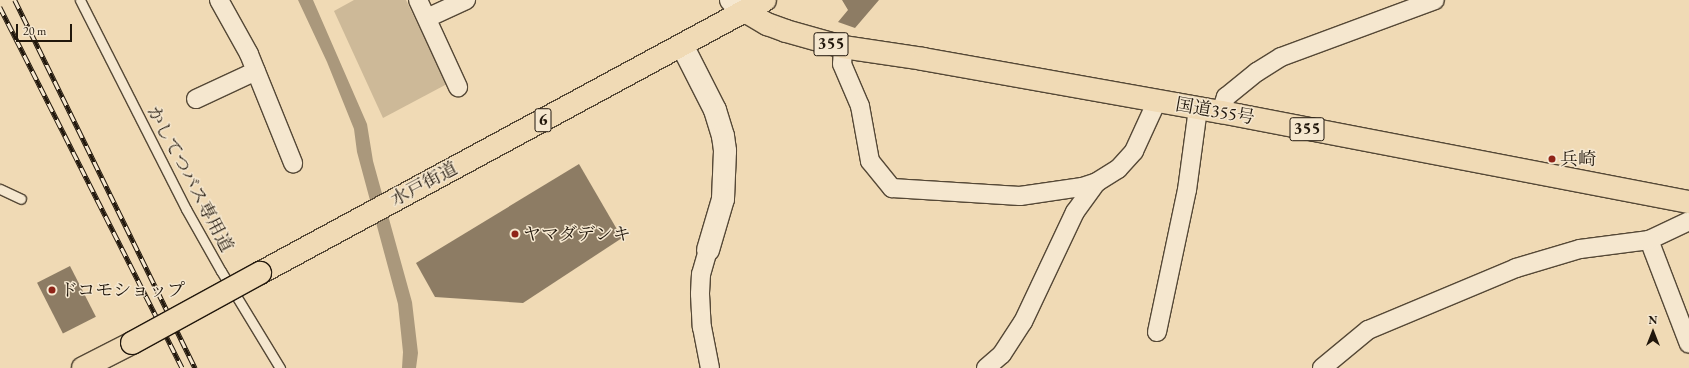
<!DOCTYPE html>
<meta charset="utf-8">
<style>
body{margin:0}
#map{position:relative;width:1689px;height:368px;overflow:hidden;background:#f0dab5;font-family:"EB Garamond","Noto Serif JP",serif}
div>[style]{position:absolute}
.green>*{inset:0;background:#cdb998}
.water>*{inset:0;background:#aa987c}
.building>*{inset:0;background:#8d7c64;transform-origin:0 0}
.roads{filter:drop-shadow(1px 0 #554836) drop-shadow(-1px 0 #554836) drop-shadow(0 1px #554836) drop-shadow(0 -1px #554836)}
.lane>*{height:9px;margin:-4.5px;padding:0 4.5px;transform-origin:4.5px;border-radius:4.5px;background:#f5e7cf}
.street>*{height:18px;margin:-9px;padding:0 9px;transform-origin:9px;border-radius:9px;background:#f5e7cf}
.secondary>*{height:22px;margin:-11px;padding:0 11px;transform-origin:11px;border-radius:11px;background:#f5e7cf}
.highway>*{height:22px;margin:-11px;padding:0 11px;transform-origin:11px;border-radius:11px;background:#f0dab5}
.rail>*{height:4.5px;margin-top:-2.25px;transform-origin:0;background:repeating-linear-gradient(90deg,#f5e7cf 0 9px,#21170c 0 18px);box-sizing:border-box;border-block:1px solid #21170c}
.bridges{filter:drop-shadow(1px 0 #21170c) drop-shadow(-1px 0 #21170c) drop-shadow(0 1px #21170c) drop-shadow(0 -1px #21170c)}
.highway-bridge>*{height:22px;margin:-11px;padding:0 11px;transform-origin:11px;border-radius:11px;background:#f0dab5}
.dots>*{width:11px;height:11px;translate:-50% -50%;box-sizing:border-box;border:2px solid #f5e7cf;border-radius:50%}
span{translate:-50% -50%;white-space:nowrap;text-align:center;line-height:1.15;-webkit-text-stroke:3px #f5e7cf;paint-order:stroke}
.shield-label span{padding:1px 3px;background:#f5e7cf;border:1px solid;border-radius:3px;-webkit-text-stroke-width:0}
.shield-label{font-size:17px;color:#21170c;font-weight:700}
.street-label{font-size:18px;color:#21170c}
.poi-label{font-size:18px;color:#21170c}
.left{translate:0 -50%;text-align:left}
.north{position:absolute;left:1633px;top:312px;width:40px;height:40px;-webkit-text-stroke:3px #f5e7cf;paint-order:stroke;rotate:0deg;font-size:11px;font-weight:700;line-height:16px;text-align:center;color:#21170c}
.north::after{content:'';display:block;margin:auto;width:14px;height:18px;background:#21170c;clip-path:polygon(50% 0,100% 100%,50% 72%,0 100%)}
.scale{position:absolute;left:16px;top:24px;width:56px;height:18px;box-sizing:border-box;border:2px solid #21170c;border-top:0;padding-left:5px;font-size:12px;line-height:14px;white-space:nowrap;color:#21170c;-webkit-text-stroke:3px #f5e7cf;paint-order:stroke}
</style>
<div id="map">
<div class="green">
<i style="clip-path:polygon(354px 0,406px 0,447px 84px,383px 118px,334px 11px)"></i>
</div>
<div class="water">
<i style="clip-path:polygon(298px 0,313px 0,367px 124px,373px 161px,412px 302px,418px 353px,416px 368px,402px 368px,403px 352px,398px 304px,357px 152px,354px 129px,327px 62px)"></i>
</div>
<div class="building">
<i style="clip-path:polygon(842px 0,879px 0,855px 28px,838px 22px,848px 10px)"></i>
<i style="clip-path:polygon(579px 164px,622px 238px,523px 303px,435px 297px,416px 263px)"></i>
<i style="left:70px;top:266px;width:57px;height:37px;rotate:63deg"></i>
</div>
<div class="roads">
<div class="lane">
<i style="left:80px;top:0;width:234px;rotate:63.1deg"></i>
<i style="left:186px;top:209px;width:71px;rotate:60.6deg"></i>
<i style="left:221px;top:271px;width:114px;rotate:58.7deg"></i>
<i style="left:0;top:189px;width:23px;rotate:25deg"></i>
</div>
<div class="street">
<i style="left:219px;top:0;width:62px;rotate:60.9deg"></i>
<i style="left:249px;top:54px;width:118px;rotate:68deg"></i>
<i style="left:418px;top:0;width:96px;rotate:65.3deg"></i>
<i style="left:427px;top:18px;width:43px;rotate:-24.8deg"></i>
<i style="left:843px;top:47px;width:17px;rotate:93deg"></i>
<i style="left:842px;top:64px;width:46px;rotate:66.8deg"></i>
<i style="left:860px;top:106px;width:56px;rotate:79.7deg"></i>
<i style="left:870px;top:161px;width:35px;rotate:51deg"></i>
<i style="left:892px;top:188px;width:128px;rotate:3.6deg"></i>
<i style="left:1020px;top:196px;width:63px;rotate:-8.3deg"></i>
<i style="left:1082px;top:187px;width:16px;rotate:-18deg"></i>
<i style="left:196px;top:99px;width:66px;rotate:-25deg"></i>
<i style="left:1221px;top:112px;width:16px;rotate:-72deg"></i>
<i style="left:1226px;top:97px;width:40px;rotate:-39deg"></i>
<i style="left:1257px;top:72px;width:28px;rotate:-32deg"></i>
<i style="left:1281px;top:57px;width:164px;rotate:-20.3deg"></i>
<i style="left:1649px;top:240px;width:111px;rotate:69deg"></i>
<i style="left:708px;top:250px;width:25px;rotate:106deg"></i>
<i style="left:701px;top:274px;width:20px;rotate:93deg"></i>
<i style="left:700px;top:294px;width:33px;rotate:87deg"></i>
<i style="left:702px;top:327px;width:42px;rotate:79deg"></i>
<i style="left:1157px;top:332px;width:145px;rotate:-78.1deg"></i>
<i style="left:1187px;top:190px;width:82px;rotate:-82.3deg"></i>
<i style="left:986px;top:368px;width:21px;rotate:-41deg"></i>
<i style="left:1002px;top:354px;width:38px;rotate:-57deg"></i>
<i style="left:1023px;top:322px;width:122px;rotate:-64.7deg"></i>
<i style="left:1075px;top:212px;width:37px;rotate:-54deg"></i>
<i style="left:1097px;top:182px;width:25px;rotate:-32deg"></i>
<i style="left:1118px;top:169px;width:24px;rotate:-48deg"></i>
<i style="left:1134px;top:151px;width:55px;rotate:-65.3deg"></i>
<i style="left:1322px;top:368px;width:60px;rotate:-39.6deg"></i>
<i style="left:1368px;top:330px;width:160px;rotate:-22.7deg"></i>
<i style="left:1516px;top:268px;width:67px;rotate:-16.5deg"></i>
<i style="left:1580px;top:249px;width:70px;rotate:-7.4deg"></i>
<i style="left:1649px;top:240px;width:44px;rotate:-25.4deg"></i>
</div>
<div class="secondary">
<i style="left:731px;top:0;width:18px;rotate:38deg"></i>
<i style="left:682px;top:45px;width:73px;rotate:63.1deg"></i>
<i style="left:715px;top:110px;width:27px;rotate:73deg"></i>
<i style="left:723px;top:136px;width:15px;rotate:82deg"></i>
<i style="left:725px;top:151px;width:48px;rotate:92.4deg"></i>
<i style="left:723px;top:199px;width:53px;rotate:106.4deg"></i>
</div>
<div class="highway">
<i style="left:745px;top:11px;width:26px;rotate:31deg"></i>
<i style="left:767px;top:24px;width:20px;rotate:20deg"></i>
<i style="left:786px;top:31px;width:59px;rotate:15.7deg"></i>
<i style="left:843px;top:47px;width:81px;rotate:8.5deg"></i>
<i style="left:923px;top:59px;width:303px;rotate:10.1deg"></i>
<i style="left:1221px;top:112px;width:477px;rotate:10.9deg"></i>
<i style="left:260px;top:273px;width:574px;rotate:-28.4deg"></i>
<i style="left:83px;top:368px;width:55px;rotate:-27deg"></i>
</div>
</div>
<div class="rail">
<i style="left:15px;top:0;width:410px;rotate:63.9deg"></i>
<i style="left:0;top:7px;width:404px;rotate:63.2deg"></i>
</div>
<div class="bridges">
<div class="highway-bridge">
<i style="left:132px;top:343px;width:146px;rotate:-28.7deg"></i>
</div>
</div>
<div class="dots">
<i style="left:1552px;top:159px;background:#8f2418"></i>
<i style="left:515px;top:234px;background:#8f2418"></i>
<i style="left:52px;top:290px;background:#8f2418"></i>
</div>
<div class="shield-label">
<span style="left:831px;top:44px">355</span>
<span style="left:543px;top:120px">6</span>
<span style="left:1307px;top:129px">355</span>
</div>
<div class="street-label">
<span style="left:1215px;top:111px;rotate:10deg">国道355号</span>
<span style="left:190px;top:179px;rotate:62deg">かしてつバス専用道</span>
<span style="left:424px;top:184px;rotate:-28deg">水戸街道</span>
</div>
<div class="poi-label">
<span class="left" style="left:1560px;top:159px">兵崎</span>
<span class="left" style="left:523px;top:234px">ヤマダデンキ</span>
<span class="left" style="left:60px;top:290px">ドコモショップ</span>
</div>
<div class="north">N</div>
<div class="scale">20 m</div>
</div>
